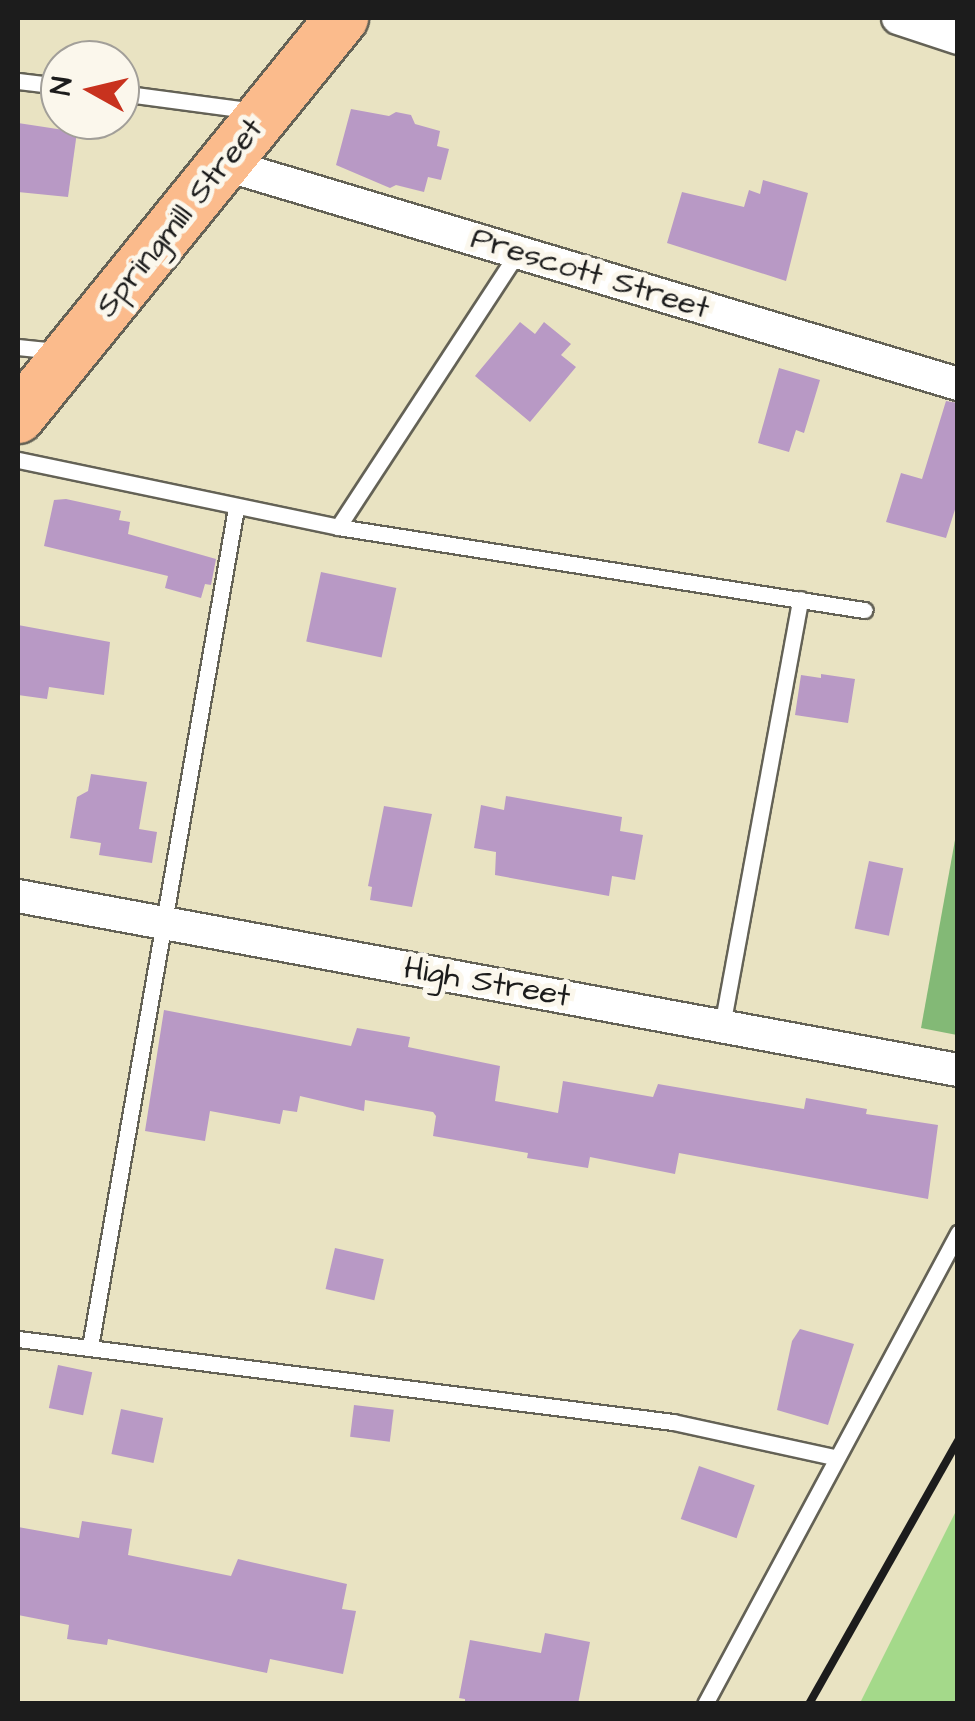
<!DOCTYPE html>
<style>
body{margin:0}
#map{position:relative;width:975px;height:1721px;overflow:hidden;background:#e9e3c2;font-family:"Architects Daughter",sans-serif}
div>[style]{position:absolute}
.green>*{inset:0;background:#a4d98a}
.forest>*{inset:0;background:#83b976}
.building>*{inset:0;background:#b899c5;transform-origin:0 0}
.roads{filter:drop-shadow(2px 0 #646256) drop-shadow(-2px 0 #646256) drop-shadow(0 2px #646256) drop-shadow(0 -2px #646256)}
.service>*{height:15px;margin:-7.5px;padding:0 7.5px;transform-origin:7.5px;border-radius:7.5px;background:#fff}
.minor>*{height:32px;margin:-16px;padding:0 16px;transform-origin:16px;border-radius:16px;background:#fff}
.primary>*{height:52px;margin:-26px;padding:0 26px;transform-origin:26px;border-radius:26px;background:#fbbb8c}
.rail>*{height:8px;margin:-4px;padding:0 4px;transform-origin:4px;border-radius:4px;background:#1c1c1c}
span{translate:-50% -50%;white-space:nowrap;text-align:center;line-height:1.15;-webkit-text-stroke:10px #fbf7ec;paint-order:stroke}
.street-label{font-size:32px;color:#1c1c1c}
.frame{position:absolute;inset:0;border:20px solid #1c1c1c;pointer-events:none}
.north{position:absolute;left:40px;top:40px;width:100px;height:100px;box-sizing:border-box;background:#fbf7ec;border:2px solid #a29f99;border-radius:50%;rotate:278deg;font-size:28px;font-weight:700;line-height:40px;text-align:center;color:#1c1c1c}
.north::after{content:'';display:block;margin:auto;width:35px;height:45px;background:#c8321e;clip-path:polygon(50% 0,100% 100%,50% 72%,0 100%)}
</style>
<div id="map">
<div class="green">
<i style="clip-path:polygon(957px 1509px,957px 1703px,860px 1703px)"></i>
</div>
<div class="forest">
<i style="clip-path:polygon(957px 829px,957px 1035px,921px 1028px)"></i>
</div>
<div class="building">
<i style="clip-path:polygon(351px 109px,389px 116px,396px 112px,411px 115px,415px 124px,440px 131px,437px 146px,449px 149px,441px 180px,428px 177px,424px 192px,396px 185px,390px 188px,336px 165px)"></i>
<i style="clip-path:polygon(18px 123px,77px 132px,68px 197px,18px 192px)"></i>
<i style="clip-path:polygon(763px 180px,808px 193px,786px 281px,667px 243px,682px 192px,744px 207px,749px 190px,760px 194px)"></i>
<i style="clip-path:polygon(520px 322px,535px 334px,544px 322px,571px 344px,561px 355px,576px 367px,530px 422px,475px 376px)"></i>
<i style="clip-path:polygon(779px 368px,820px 380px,804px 433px,796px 430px,789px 452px,758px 443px)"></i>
<i style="clip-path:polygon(946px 401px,958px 403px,958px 500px,946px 538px,886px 522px,901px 473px,922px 479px)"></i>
<i style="clip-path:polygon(66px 499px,121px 511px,119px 520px,130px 522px,128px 534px,216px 559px,211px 585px,205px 584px,201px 598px,165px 588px,168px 576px,44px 546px,54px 500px)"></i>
<i style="left:321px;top:572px;width:77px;height:71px;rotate:12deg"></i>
<i style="clip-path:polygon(18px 625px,110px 642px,104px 695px,49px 687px,47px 699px,18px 695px)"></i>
<i style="clip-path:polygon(821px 674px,855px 679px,848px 723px,795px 715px,801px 675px,821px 678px)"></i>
<i style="clip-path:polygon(91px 774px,147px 782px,139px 829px,157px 832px,152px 863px,99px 855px,101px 843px,70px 838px,77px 797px,88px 791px)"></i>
<i style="clip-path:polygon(506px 796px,622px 817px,620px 831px,643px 835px,635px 880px,612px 876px,609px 896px,495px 875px,496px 852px,474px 848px,481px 805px,504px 810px)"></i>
<i style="clip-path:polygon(384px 806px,432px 814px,412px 907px,370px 900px,372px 887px,368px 886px)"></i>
<i style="left:869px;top:861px;width:35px;height:69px;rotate:12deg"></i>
<i style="clip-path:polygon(164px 1010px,351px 1046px,357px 1028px,410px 1037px,408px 1047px,500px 1066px,495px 1101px,558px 1113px,563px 1081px,653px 1097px,658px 1084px,804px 1109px,806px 1098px,867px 1109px,866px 1114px,938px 1125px,928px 1199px,679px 1153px,675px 1174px,590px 1157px,588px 1168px,527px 1158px,528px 1153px,433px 1136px,436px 1116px,433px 1112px,365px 1100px,364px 1111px,300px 1096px,297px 1112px,283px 1110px,280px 1124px,210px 1111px,205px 1141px,145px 1131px)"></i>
<i style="left:335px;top:1248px;width:50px;height:42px;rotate:13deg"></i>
<i style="clip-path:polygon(800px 1329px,854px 1344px,828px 1425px,777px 1410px,792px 1341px)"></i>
<i style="left:58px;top:1365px;width:35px;height:44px;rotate:12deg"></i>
<i style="left:354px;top:1405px;width:40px;height:32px;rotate:7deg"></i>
<i style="left:121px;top:1409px;width:43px;height:46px;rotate:12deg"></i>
<i style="left:699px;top:1466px;width:59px;height:56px;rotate:19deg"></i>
<i style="clip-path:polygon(82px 1521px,132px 1529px,128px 1555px,231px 1576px,238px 1559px,347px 1584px,342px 1609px,356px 1611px,343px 1674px,270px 1659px,267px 1673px,108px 1639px,107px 1645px,67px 1639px,69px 1625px,18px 1615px,18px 1527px,79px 1538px)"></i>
<i style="clip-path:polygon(545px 1633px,590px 1642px,578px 1704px,465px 1704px,465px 1699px,459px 1698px,470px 1640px,541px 1653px)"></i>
</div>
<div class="roads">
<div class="service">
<i style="left:18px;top:81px;width:42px;rotate:6.8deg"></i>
<i style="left:120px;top:93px;width:136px;rotate:7.6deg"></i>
<i style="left:18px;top:347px;width:38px;rotate:6deg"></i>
<i style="left:18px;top:460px;width:327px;rotate:11.8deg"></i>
<i style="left:338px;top:527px;width:533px;rotate:8.97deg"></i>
<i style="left:338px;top:527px;width:329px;rotate:-56.8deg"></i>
<i style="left:722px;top:1026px;width:434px;rotate:-79.6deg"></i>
<i style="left:18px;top:1339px;width:660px;rotate:7.22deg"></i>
<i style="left:673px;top:1422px;width:165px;rotate:12.3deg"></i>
<i style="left:90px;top:1347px;width:852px;rotate:-80.13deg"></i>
<i style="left:705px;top:1704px;width:535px;rotate:-61.76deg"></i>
</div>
<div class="minor">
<i style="left:898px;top:18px;width:63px;rotate:18.4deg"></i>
<i style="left:223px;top:164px;width:767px;rotate:16.66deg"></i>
<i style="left:18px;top:896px;width:956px;rotate:10.49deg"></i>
</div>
<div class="primary">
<i style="left:18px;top:417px;width:514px;rotate:-50.92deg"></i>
</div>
</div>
<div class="rail">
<i style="left:809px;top:1704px;width:302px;rotate:-60.5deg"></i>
</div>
<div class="street-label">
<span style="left:180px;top:218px;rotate:-51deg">Springmill Street</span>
<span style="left:590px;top:274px;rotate:17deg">Prescott Street</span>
<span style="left:487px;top:983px;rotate:10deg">High Street</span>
</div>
<div class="frame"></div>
<div class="north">N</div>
</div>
